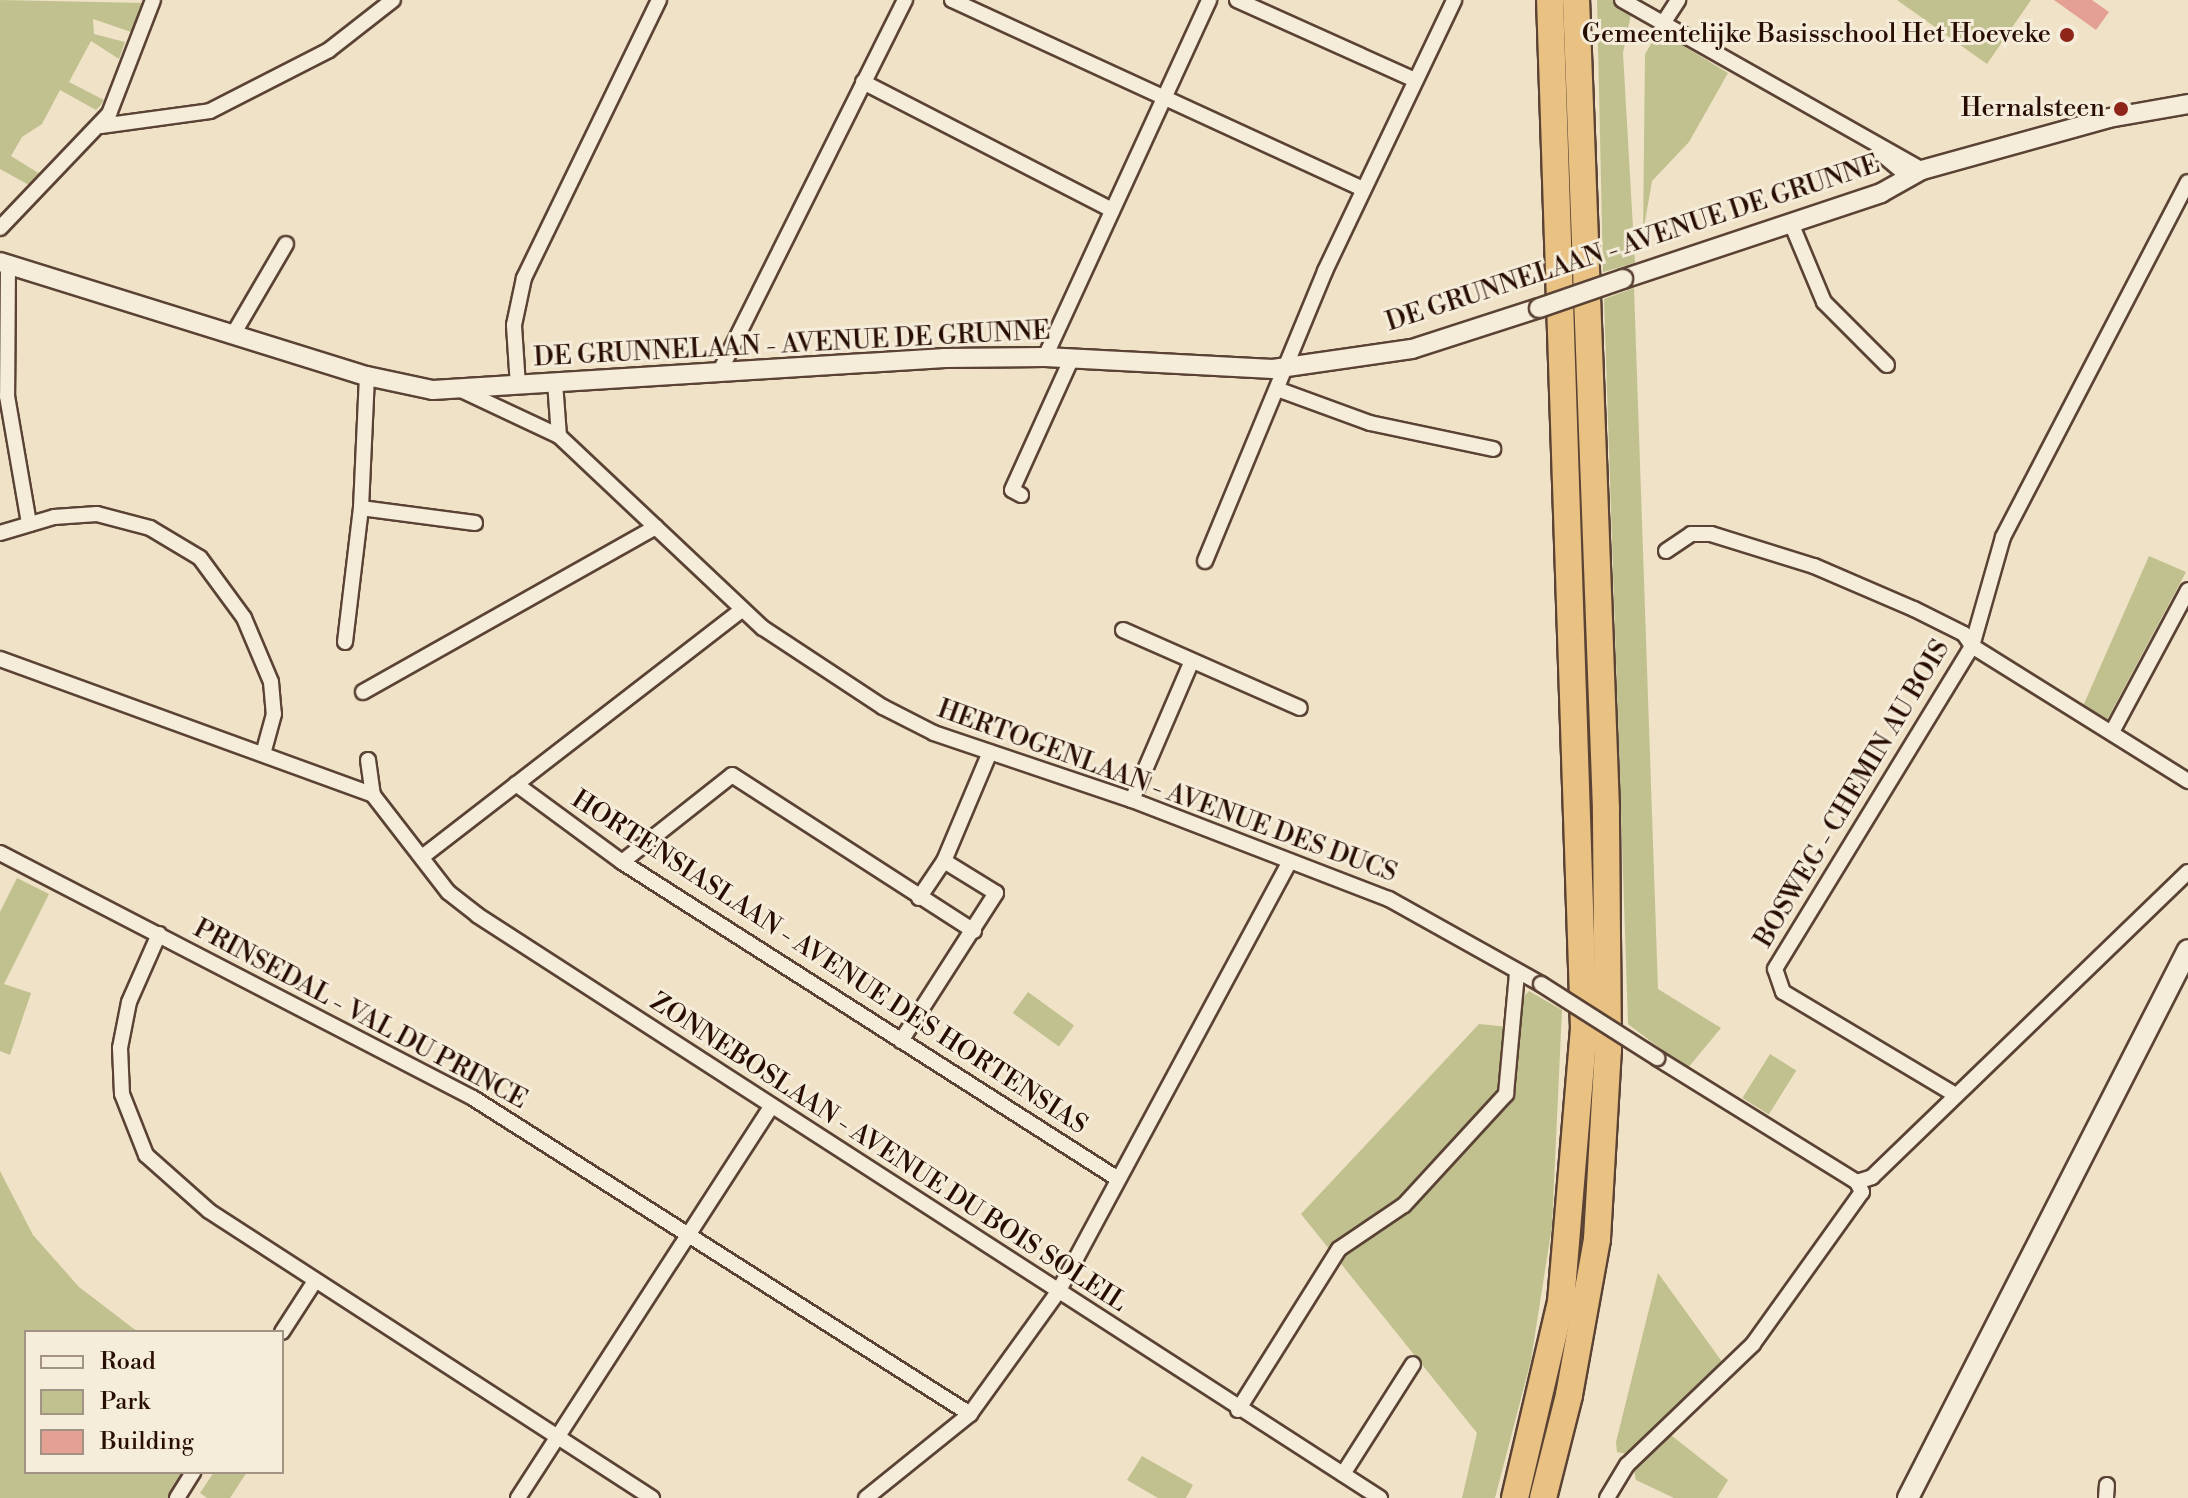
<!DOCTYPE html>
<style>
body{margin:0}
#map{position:relative;width:2188px;height:1498px;overflow:hidden;background:#efe2c6;font-family:"Libre Bodoni",serif}
div>[style]{position:absolute}
.green>*{inset:0;background:#c1c190;transform-origin:0 0}
.building>*{inset:0;background:#e4a093}
.roads{filter:drop-shadow(2px 0 #5a4234) drop-shadow(-2px 0 #5a4234) drop-shadow(0 2px #5a4234) drop-shadow(0 -2px #5a4234)}
.minor>*{height:14px;margin:-7px;padding:0 7px;transform-origin:7px;border-radius:7px;background:#f5ecda}
.tertiary>*{height:18px;margin:-9px;padding:0 9px;transform-origin:9px;border-radius:9px;background:#f5ecda}
.secondary>*{height:20px;margin:-10px;padding:0 10px;transform-origin:10px;border-radius:10px;background:#f5ecda}
.motorway>*{height:26px;margin:-13px;padding:0 13px;transform-origin:13px;border-radius:13px;background:#e8c183}
.bridges{filter:drop-shadow(2px 0 #5a4234) drop-shadow(-2px 0 #5a4234) drop-shadow(0 2px #5a4234) drop-shadow(0 -2px #5a4234)}
.minor-bridge>*{height:14px;margin:-7px;padding:0 7px;transform-origin:7px;border-radius:7px;background:#f5ecda}
.tertiary-bridge>*{height:18px;margin:-9px;padding:0 9px;transform-origin:9px;border-radius:9px;background:#f5ecda}
.dots>*{width:22px;height:22px;translate:-50% -50%;box-sizing:border-box;border:4px solid #f5ecda;border-radius:50%}
span{translate:-50% -50%;white-space:nowrap;text-align:center;line-height:1.15;-webkit-text-stroke:6px #f5ecda;paint-order:stroke}
.poi-label{font-size:26px;color:#280d03}
.right{translate:-100% -50%;text-align:right}
.street-label{font-size:26px;color:#280d03}
.legend{position:absolute;left:24px;top:1330px;width:260px;height:144px;box-sizing:border-box;background:#f5ecda;border:2px solid #a39384;margin:0;padding:10px 14px;list-style:none;font-size:24px;color:#280d03}
.legend li{display:flex;align-items:center;gap:16px;height:40px}
.legend b{width:40px;border:2px solid #a39384}
</style>
<div id="map">
<div class="green">
<i style="clip-path:polygon(0 0,144px 3px,134px 33px,93px 19px,94px 34px,125px 42px,119px 59px,91px 41px,69px 82px,104px 100px,100px 106px,96px 110px,60px 90px,42px 124px,22px 137px,11px 156px,40px 174px,29px 185px,0 169px)"></i>
<i style="clip-path:polygon(1597px 0,1634px 0,1623px 53px,1635px 263px,1603px 272px)"></i>
<i style="clip-path:polygon(1897px 0,2031px 0,1987px 64px)"></i>
<i style="clip-path:polygon(1659px 31px,1728px 73px,1689px 142px,1652px 181px,1643px 233px,1645px 54px)"></i>
<i style="clip-path:polygon(1634px 288px,1658px 989px,1721px 1028px,1687px 1069px,1628px 1024px,1604px 299px)"></i>
<i style="clip-path:polygon(2149px 556px,2186px 572px,2107px 720px,2083px 706px)"></i>
<i style="clip-path:polygon(17px 878px,49px 894px,4px 984px,31px 993px,10px 1055px,0 1051px,0 912px)"></i>
<i style="clip-path:polygon(1529px 991px,1562px 1010px,1552px 1226px,1531px 1360px,1495px 1498px,1462px 1498px,1477px 1433px,1301px 1214px,1479px 1024px,1519px 1028px,1522px 998px)"></i>
<i style="left:1028px;top:992px;width:57px;height:26px;rotate:36deg"></i>
<i style="left:1770px;top:1054px;width:31px;height:52px;rotate:32deg"></i>
<i style="clip-path:polygon(0 1171px,33px 1235px,79px 1287px,138px 1332px,26px 1332px,26px 1472px,186px 1472px,169px 1498px,0 1498px)"></i>
<i style="clip-path:polygon(1658px 1273px,1723px 1363px,1627px 1454px,1617px 1452px,1616px 1442px)"></i>
<i style="clip-path:polygon(1667px 1432px,1728px 1480px,1717px 1498px,1674px 1498px,1636px 1480px,1633px 1467px)"></i>
<i style="clip-path:polygon(1142px 1456px,1193px 1485px,1186px 1498px,1158px 1498px,1127px 1480px)"></i>
<i style="clip-path:polygon(214px 1472px,247px 1472px,230px 1498px,207px 1498px,200px 1493px)"></i>
</div>
<div class="building">
<i style="clip-path:polygon(2054px 0,2092px 0,2109px 12px,2096px 30px)"></i>
</div>
<div class="roads">
<div class="minor">
<i style="left:952px;top:0;width:452px;rotate:24.7deg"></i>
<i style="left:1237px;top:0;width:193px;rotate:24.2deg"></i>
<i style="left:1622px;top:0;width:345px;rotate:29.5deg"></i>
<i style="left:1662px;top:25px;width:30px;rotate:-57deg"></i>
<i style="left:863px;top:82px;width:280px;rotate:27.2deg"></i>
<i style="left:101px;top:126px;width:110px;rotate:-7.8deg"></i>
<i style="left:210px;top:111px;width:134px;rotate:-27.1deg"></i>
<i style="left:329px;top:50px;width:81px;rotate:-38deg"></i>
<i style="left:1880px;top:153px;width:35px;rotate:40deg"></i>
<i style="left:1791px;top:223px;width:86px;rotate:67.3deg"></i>
<i style="left:1824px;top:302px;width:89px;rotate:45deg"></i>
<i style="left:0;top:228px;width:158px;rotate:-46.3deg"></i>
<i style="left:109px;top:114px;width:122px;rotate:-68.9deg"></i>
<i style="left:8px;top:264px;width:132px;rotate:90.4deg"></i>
<i style="left:7px;top:396px;width:130px;rotate:80.2deg"></i>
<i style="left:234px;top:333px;width:103px;rotate:-59.7deg"></i>
<i style="left:1045px;top:357px;width:393px;rotate:-65.3deg"></i>
<i style="left:719px;top:373px;width:417px;rotate:-63.5deg"></i>
<i style="left:555px;top:382px;width:54px;rotate:85.8deg"></i>
<i style="left:518px;top:386px;width:61px;rotate:-93.8deg"></i>
<i style="left:514px;top:325px;width:48px;rotate:-78deg"></i>
<i style="left:524px;top:278px;width:309px;rotate:-64.1deg"></i>
<i style="left:1277px;top:389px;width:99px;rotate:20.1deg"></i>
<i style="left:1370px;top:423px;width:126px;rotate:11.9deg"></i>
<i style="left:461px;top:390px;width:108px;rotate:25.1deg"></i>
<i style="left:559px;top:436px;width:280px;rotate:43.3deg"></i>
<i style="left:763px;top:628px;width:144px;rotate:33.4deg"></i>
<i style="left:883px;top:707px;width:57px;rotate:27deg"></i>
<i style="left:934px;top:733px;width:209px;rotate:18.7deg"></i>
<i style="left:1132px;top:800px;width:275px;rotate:21.1deg"></i>
<i style="left:1389px;top:899px;width:174px;rotate:29.2deg"></i>
<i style="left:1021px;top:495px;width:10px;rotate:-151deg"></i>
<i style="left:1012px;top:490px;width:145px;rotate:-65.6deg"></i>
<i style="left:361px;top:508px;width:115px;rotate:7.5deg"></i>
<i style="left:0;top:533px;width:56px;rotate:-16.5deg"></i>
<i style="left:54px;top:517px;width:43px;rotate:-4deg"></i>
<i style="left:97px;top:514px;width:55px;rotate:14.8deg"></i>
<i style="left:150px;top:528px;width:58px;rotate:31deg"></i>
<i style="left:200px;top:558px;width:74px;rotate:53.7deg"></i>
<i style="left:244px;top:618px;width:69px;rotate:67.1deg"></i>
<i style="left:271px;top:682px;width:32px;rotate:85deg"></i>
<i style="left:274px;top:714px;width:41px;rotate:105.4deg"></i>
<i style="left:1666px;top:551px;width:30px;rotate:-34deg"></i>
<i style="left:1691px;top:534px;width:20px"></i>
<i style="left:1711px;top:534px;width:108px;rotate:17.3deg"></i>
<i style="left:1814px;top:566px;width:109px;rotate:23.3deg"></i>
<i style="left:1914px;top:609px;width:56px;rotate:26.6deg"></i>
<i style="left:1964px;top:634px;width:14px;rotate:56deg"></i>
<i style="left:1972px;top:646px;width:255px;rotate:32deg"></i>
<i style="left:1205px;top:561px;width:314px;rotate:-67.5deg"></i>
<i style="left:1325px;top:271px;width:300px;rotate:-64.5deg"></i>
<i style="left:1123px;top:630px;width:193px;rotate:23.8deg"></i>
<i style="left:345px;top:642px;width:135px;rotate:-83.2deg"></i>
<i style="left:361px;top:508px;width:132px;rotate:-87.4deg"></i>
<i style="left:0;top:659px;width:397px;rotate:20deg"></i>
<i style="left:373px;top:795px;width:123px;rotate:52.3deg"></i>
<i style="left:448px;top:892px;width:37px;rotate:38deg"></i>
<i style="left:477px;top:915px;width:1075px;rotate:32.85deg"></i>
<i style="left:363px;top:692px;width:336px;rotate:-29.4deg"></i>
<i style="left:2112px;top:732px;width:161px;rotate:-61.8deg"></i>
<i style="left:368px;top:760px;width:35px;rotate:82deg"></i>
<i style="left:516px;top:784px;width:132px;rotate:36.3deg"></i>
<i style="left:622px;top:862px;width:589px;rotate:32.58deg"></i>
<i style="left:1132px;top:800px;width:151px;rotate:-66.7deg"></i>
<i style="left:0;top:853px;width:533px;rotate:27.38deg"></i>
<i style="left:473px;top:1098px;width:589px;rotate:32.45deg"></i>
<i style="left:422px;top:857px;width:404px;rotate:-37.7deg"></i>
<i style="left:622px;top:862px;width:140px;rotate:-38.3deg"></i>
<i style="left:732px;top:775px;width:288px;rotate:32.8deg"></i>
<i style="left:919px;top:898px;width:45px;rotate:-56deg"></i>
<i style="left:944px;top:861px;width:118px;rotate:-67.1deg"></i>
<i style="left:159px;top:934px;width:74px;rotate:113.8deg"></i>
<i style="left:129px;top:1002px;width:47px;rotate:101.1deg"></i>
<i style="left:120px;top:1048px;width:46px;rotate:87.5deg"></i>
<i style="left:122px;top:1094px;width:66px;rotate:68.5deg"></i>
<i style="left:146px;top:1155px;width:84px;rotate:41.6deg"></i>
<i style="left:209px;top:1211px;width:528px;rotate:32.94deg"></i>
<i style="left:901px;top:1041px;width:176px;rotate:-57.3deg"></i>
<i style="left:996px;top:893px;width:61px;rotate:-148.4deg"></i>
<i style="left:1657px;top:1058px;width:235px;rotate:31.8deg"></i>
<i style="left:1857px;top:1182px;width:16px;rotate:-18deg"></i>
<i style="left:1872px;top:1177px;width:439px;rotate:-44deg"></i>
<i style="left:1954px;top:1094px;width:199px;rotate:-149.2deg"></i>
<i style="left:1783px;top:992px;width:24px;rotate:-109deg"></i>
<i style="left:1775px;top:969px;width:378px;rotate:-58.6deg"></i>
<i style="left:1972px;top:646px;width:113px;rotate:-74.1deg"></i>
<i style="left:2003px;top:537px;width:400px;rotate:-62.5deg"></i>
<i style="left:282px;top:1332px;width:61px;rotate:-57.1deg"></i>
<i style="left:1238px;top:1410px;width:190px;rotate:-57.9deg"></i>
<i style="left:1339px;top:1249px;width:78px;rotate:-34.1deg"></i>
<i style="left:1404px;top:1205px;width:151px;rotate:-47.4deg"></i>
<i style="left:1506px;top:1094px;width:121px;rotate:-84.8deg"></i>
<i style="left:1343px;top:1474px;width:130px;rotate:-57.5deg"></i>
<i style="left:177px;top:1498px;width:31px;rotate:-58deg"></i>
<i style="left:518px;top:1498px;width:467px;rotate:-57.1deg"></i>
<i style="left:866px;top:1498px;width:134px;rotate:-38.9deg"></i>
<i style="left:970px;top:1414px;width:150px;rotate:-54.2deg"></i>
<i style="left:1058px;top:1292px;width:489px;rotate:-61.7deg"></i>
<i style="left:1607px;top:1498px;width:39px;rotate:-59deg"></i>
<i style="left:1627px;top:1465px;width:175px;rotate:-43.8deg"></i>
<i style="left:1753px;top:1344px;width:187px;rotate:-54.4deg"></i>
<i style="left:1862px;top:1192px;width:11px;rotate:-117deg"></i>
<i style="left:2106px;top:1498px;width:13px;rotate:-86deg"></i>
</div>
<div class="tertiary">
<i style="left:0;top:262px;width:384px;rotate:17.3deg"></i>
<i style="left:367px;top:376px;width:67px;rotate:12deg"></i>
<i style="left:433px;top:390px;width:513px;rotate:-3.58deg"></i>
<i style="left:945px;top:358px;width:100px;rotate:-0.6deg"></i>
<i style="left:1045px;top:357px;width:228px;rotate:3deg"></i>
<i style="left:1273px;top:369px;width:140px;rotate:-8.2deg"></i>
<i style="left:1412px;top:349px;width:133px;rotate:-17.9deg"></i>
<i style="left:1623px;top:279px;width:272px;rotate:-18.4deg"></i>
<i style="left:1881px;top:193px;width:47px;rotate:-29.3deg"></i>
<i style="left:1922px;top:170px;width:194px;rotate:-15.5deg"></i>
<i style="left:2109px;top:118px;width:80px;rotate:-10deg"></i>
</div>
<div class="secondary">
<i style="left:1908px;top:1498px;width:615px;rotate:-62.94deg"></i>
</div>
<div class="motorway">
<i style="left:1515px;top:1498px;width:201px;rotate:-76.8deg"></i>
<i style="left:1561px;top:1302px;width:274px;rotate:-85.2deg"></i>
<i style="left:1584px;top:1029px;width:1030px;rotate:-91.89deg"></i>
<i style="left:1543px;top:1498px;width:106px;rotate:-75.8deg"></i>
<i style="left:1569px;top:1395px;width:158px;rotate:-79.8deg"></i>
<i style="left:1597px;top:1239px;width:189px;rotate:-86.7deg"></i>
<i style="left:1608px;top:1050px;width:241px;rotate:-90.5deg"></i>
<i style="left:1606px;top:809px;width:810px;rotate:-92.12deg"></i>
</div>
</div>
<div class="bridges">
<div class="minor-bridge">
<i style="left:1541px;top:984px;width:138px;rotate:32.5deg"></i>
</div>
<div class="tertiary-bridge">
<i style="left:1539px;top:308px;width:89px;rotate:-19deg"></i>
</div>
</div>
<div class="dots">
<i style="left:2067px;top:35px;background:#8f2418"></i>
<i style="left:2121px;top:109px;background:#8f2418"></i>
</div>
<div class="poi-label">
<span class="right" style="left:2051px;top:35px">Gemeentelijke Basisschool Het Hoeveke</span>
<span class="right" style="left:2105px;top:109px">Hernalsteen</span>
</div>
<div class="street-label">
<span style="left:1633px;top:244px;rotate:-18deg">DE GRUNNELAAN - AVENUE DE GRUNNE</span>
<span style="left:792px;top:345px;rotate:-3deg">DE GRUNNELAAN - AVENUE DE GRUNNE</span>
<span style="left:1167px;top:792px;rotate:20deg">HERTOGENLAAN - AVENUE DES DUCS</span>
<span style="left:1853px;top:794px;rotate:-59deg">BOSWEG - CHEMIN AU BOIS</span>
<span style="left:829px;top:963px;rotate:33deg">HORTENSIASLAAN - AVENUE DES HORTENSIAS</span>
<span style="left:360px;top:1015px;rotate:28deg">PRINSEDAL - VAL DU PRINCE</span>
<span style="left:888px;top:1153px;rotate:33deg">ZONNEBOSLAAN - AVENUE DU BOIS SOLEIL</span>
</div>
<ul class="legend">
<li><b style="height:10px;background:#f5ecda"></b>Road</li>
<li><b style="height:22px;background:#c1c190"></b>Park</li>
<li><b style="height:22px;background:#e4a093"></b>Building</li>
</ul>
</div>
